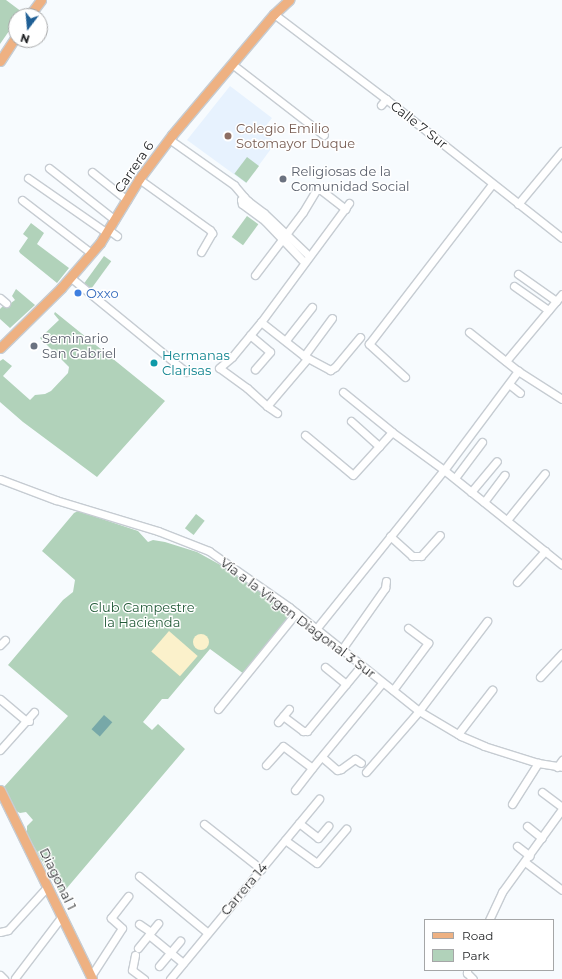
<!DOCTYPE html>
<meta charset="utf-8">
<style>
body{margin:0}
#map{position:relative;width:562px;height:979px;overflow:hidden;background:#f7fbfe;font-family:Montserrat,sans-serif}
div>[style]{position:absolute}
.built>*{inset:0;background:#e7f2fe}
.green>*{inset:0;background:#b1d2ba;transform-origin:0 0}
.sand>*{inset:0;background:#fbf1cb;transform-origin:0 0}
.round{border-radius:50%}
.water>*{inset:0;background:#77a8a8;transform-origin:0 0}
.roads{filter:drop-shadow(1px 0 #c6ccd2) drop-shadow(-1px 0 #c6ccd2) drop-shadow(0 1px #c6ccd2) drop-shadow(0 -1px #c6ccd2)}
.minor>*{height:7px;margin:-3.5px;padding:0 3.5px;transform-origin:3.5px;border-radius:3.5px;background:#fff}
.major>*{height:9px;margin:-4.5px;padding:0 4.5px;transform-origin:4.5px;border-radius:4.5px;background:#eeb182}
.dots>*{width:11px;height:11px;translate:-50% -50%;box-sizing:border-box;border:2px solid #fff;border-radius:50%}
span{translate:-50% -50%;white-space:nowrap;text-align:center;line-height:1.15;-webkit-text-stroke:3px #fff;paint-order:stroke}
.street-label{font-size:13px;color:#1e2022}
.education-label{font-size:13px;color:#785e54}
.left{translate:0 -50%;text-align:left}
.worship-label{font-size:13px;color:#5b616d}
.shop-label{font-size:13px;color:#366cbe}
.culture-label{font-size:13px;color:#0d838f}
.park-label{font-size:13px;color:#225a38}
.legend{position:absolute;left:424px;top:919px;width:130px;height:52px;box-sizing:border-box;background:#fff;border:1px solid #a5a6a7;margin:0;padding:5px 7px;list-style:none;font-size:12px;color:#1e2022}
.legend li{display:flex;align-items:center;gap:8px;height:20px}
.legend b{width:20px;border:1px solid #a5a6a7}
.north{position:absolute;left:8px;top:8px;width:40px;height:40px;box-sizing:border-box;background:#fff;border:1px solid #a5a6a7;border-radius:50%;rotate:196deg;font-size:11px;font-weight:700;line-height:16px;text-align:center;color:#1e2022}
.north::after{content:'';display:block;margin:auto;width:14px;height:18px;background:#1f5f95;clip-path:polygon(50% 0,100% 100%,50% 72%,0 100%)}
</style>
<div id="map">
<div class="built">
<i style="clip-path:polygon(230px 86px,272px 118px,261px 132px,276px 142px,246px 183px,187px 140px)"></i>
</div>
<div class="green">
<i style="clip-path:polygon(0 0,6px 0,22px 12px,19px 16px,16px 16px,16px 21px,0 44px)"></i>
<i style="left:247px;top:157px;width:15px;height:21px;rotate:37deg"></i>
<i style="left:247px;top:216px;width:14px;height:26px;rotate:36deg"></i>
<i style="clip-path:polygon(31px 223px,44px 233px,37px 244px,69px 268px,57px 283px,20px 253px,19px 251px,28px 238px,23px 234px)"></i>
<i style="left:104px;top:256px;width:9px;height:35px;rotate:36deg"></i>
<i style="clip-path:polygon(16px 289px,35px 305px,10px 328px,0 319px,0 309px,8px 301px,11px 303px,15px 300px,12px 296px)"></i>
<i style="clip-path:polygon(55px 312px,165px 401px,97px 477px,23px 422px,0 402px,0 361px,3px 359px,12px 366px,3px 376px,30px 400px,35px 395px,45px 394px,51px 391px,68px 373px,69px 367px,40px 338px,59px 320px,54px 314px)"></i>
<i style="clip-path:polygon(78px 511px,138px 531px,148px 542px,153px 540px,165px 542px,197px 552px,226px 568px,291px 613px,244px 674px,210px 649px,168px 699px,162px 699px,143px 722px,152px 730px,158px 724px,185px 749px,61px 895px,27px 834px,27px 826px,33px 820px,26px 812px,20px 813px,16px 811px,3px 788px,68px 716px,8px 665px,63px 600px,73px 592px,75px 580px,42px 551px,74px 513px)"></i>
<i style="left:196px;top:514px;width:11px;height:18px;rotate:38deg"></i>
</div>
<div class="sand">
<i style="left:169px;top:631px;width:38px;height:27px;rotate:41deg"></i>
<i class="round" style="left:193px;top:634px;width:16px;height:16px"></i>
</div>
<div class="water">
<i style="left:104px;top:715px;width:11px;height:19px;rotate:41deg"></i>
</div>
<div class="roads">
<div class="minor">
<i style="left:274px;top:14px;width:141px;rotate:37.2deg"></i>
<i style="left:386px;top:99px;width:224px;rotate:38.3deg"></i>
<i style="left:232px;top:64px;width:116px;rotate:37.7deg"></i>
<i style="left:381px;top:105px;width:8px;rotate:-50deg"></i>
<i style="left:169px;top:139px;width:80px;rotate:35.3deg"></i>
<i style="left:234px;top:185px;width:16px;rotate:50deg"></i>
<i style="left:49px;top:168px;width:84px;rotate:38.2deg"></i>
<i style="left:92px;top:172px;width:45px;rotate:38.7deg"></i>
<i style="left:28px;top:178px;width:96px;rotate:34.8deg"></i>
<i style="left:139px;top:179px;width:87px;rotate:35.7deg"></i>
<i style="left:210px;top:230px;width:4px;rotate:56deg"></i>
<i style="left:212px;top:233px;width:22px;rotate:120deg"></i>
<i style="left:22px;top:200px;width:87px;rotate:37.5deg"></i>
<i style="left:248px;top:201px;width:20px;rotate:37deg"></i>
<i style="left:264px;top:213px;width:62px;rotate:43.7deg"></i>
<i style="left:518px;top:204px;width:69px;rotate:-50.3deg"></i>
<i style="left:245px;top:205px;width:5px;rotate:-53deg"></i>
<i style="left:248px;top:201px;width:6px;rotate:-135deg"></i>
<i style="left:244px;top:197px;width:4px;rotate:135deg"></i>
<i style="left:241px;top:200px;width:4px;rotate:76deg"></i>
<i style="left:242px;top:204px;width:29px;rotate:36deg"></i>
<i style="left:265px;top:221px;width:57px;rotate:46.4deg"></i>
<i style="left:109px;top:230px;width:10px;rotate:37deg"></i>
<i style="left:518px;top:274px;width:47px;rotate:35.4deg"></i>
<i style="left:255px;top:275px;width:79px;rotate:-52.7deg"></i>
<i style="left:303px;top:212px;width:26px;rotate:-59deg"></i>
<i style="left:316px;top:190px;width:5px"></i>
<i style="left:321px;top:190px;width:31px;rotate:38deg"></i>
<i style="left:70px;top:277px;width:150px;rotate:39.3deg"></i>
<i style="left:514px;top:286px;width:42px;rotate:35.2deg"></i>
<i style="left:0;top:298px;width:8px;rotate:40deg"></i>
<i style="left:261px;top:322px;width:55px;rotate:38.3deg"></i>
<i style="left:304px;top:356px;width:30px;rotate:28deg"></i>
<i style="left:330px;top:370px;width:6px;rotate:-31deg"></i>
<i style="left:335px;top:367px;width:39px;rotate:-50deg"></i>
<i style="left:469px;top:332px;width:63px;rotate:38.5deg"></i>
<i style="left:518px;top:371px;width:52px;rotate:32.5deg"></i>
<i style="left:250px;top:335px;width:26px;rotate:40deg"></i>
<i style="left:270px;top:352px;width:23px;rotate:131deg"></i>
<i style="left:286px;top:340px;width:42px;rotate:-51.8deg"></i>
<i style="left:304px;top:356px;width:47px;rotate:-53.6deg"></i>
<i style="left:506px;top:361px;width:87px;rotate:-50.1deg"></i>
<i style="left:405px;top:377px;width:49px;rotate:-137.5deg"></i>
<i style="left:369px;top:344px;width:202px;rotate:-52.4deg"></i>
<i style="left:509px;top:384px;width:14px;rotate:39deg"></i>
<i style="left:343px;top:392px;width:63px;rotate:39.2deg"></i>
<i style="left:392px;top:432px;width:64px;rotate:36.2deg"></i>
<i style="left:444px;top:470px;width:151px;rotate:38.8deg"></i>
<i style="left:267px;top:406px;width:27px;rotate:-138deg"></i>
<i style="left:247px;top:388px;width:34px;rotate:-144deg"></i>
<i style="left:219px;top:368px;width:17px;rotate:-40deg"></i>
<i style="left:232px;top:357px;width:45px;rotate:-50.4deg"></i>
<i style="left:261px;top:322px;width:148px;rotate:-53.5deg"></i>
<i style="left:277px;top:413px;width:12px;rotate:-145deg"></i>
<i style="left:267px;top:406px;width:63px;rotate:-49.5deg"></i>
<i style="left:351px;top:421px;width:38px;rotate:42deg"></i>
<i style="left:305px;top:435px;width:62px;rotate:39.8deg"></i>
<i style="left:353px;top:475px;width:58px;rotate:-47.8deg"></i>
<i style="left:455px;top:478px;width:45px;rotate:-53.1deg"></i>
<i style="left:0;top:479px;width:60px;rotate:20.6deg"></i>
<i style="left:56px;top:500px;width:107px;rotate:16.9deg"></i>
<i style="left:158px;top:531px;width:55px;rotate:21.4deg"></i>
<i style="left:209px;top:551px;width:98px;rotate:35deg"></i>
<i style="left:289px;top:607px;width:166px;rotate:38.7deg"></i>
<i style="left:419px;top:711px;width:49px;rotate:30.8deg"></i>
<i style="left:461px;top:736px;width:25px;rotate:23deg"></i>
<i style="left:484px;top:746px;width:57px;rotate:17.5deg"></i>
<i style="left:538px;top:763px;width:24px;rotate:9deg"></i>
<i style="left:471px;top:492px;width:40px;rotate:-50deg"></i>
<i style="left:484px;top:502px;width:34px;rotate:-53deg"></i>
<i style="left:507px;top:520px;width:60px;rotate:-51deg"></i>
<i style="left:390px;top:536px;width:30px;rotate:42deg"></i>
<i style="left:412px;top:556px;width:9px"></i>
<i style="left:421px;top:556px;width:28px;rotate:-48deg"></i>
<i style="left:517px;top:582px;width:42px;rotate:-47.9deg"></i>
<i style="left:316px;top:629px;width:204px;rotate:-51.2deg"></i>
<i style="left:444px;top:470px;width:124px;rotate:-53.2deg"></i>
<i style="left:0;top:645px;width:7px;rotate:-45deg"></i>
<i style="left:342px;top:649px;width:75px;rotate:-54.8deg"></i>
<i style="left:385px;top:588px;width:7px;rotate:-82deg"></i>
<i style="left:325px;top:667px;width:27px;rotate:39deg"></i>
<i style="left:540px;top:677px;width:33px;rotate:-47deg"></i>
<i style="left:393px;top:690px;width:59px;rotate:-53.3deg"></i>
<i style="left:428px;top:643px;width:25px;rotate:-143deg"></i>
<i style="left:0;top:699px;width:34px;rotate:40deg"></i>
<i style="left:26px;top:721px;width:3px"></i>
<i style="left:218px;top:709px;width:124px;rotate:-50.9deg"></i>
<i style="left:283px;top:716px;width:25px;rotate:37deg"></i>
<i style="left:303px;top:731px;width:4px"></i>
<i style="left:307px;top:731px;width:85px;rotate:-50.3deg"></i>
<i style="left:278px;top:722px;width:17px;rotate:-50deg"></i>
<i style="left:458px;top:734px;width:56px;rotate:-52.3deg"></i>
<i style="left:0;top:750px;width:51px;rotate:-48.2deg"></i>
<i style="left:322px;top:757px;width:20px;rotate:41deg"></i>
<i style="left:337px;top:770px;width:4px;rotate:-14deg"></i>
<i style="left:341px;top:769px;width:17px;rotate:-36deg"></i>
<i style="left:355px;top:759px;width:7px;rotate:34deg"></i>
<i style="left:266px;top:765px;width:25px;rotate:-48deg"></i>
<i style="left:283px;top:746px;width:36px;rotate:37deg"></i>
<i style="left:557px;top:767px;width:9px;rotate:-54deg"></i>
<i style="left:366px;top:772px;width:81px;rotate:-49deg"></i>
<i style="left:419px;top:711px;width:113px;rotate:-52.9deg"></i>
<i style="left:295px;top:790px;width:28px;rotate:-52deg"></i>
<i style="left:312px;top:768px;width:110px;rotate:-50.5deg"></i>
<i style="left:542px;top:792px;width:25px;rotate:37deg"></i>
<i style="left:512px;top:804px;width:49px;rotate:-57.6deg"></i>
<i style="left:299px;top:823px;width:24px;rotate:38deg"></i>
<i style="left:318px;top:838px;width:16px;rotate:-50deg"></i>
<i style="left:204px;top:824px;width:73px;rotate:38.3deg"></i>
<i style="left:527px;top:826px;width:19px;rotate:39deg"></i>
<i style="left:285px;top:840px;width:39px;rotate:36deg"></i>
<i style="left:317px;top:863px;width:45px;rotate:-49.5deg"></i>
<i style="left:517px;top:846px;width:16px;rotate:38deg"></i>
<i style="left:525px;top:862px;width:46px;rotate:37.1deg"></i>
<i style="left:139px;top:876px;width:89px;rotate:39.6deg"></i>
<i style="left:489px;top:920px;width:31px;rotate:-65deg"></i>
<i style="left:502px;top:892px;width:102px;rotate:-54.1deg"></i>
<i style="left:139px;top:924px;width:14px;rotate:34deg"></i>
<i style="left:0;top:932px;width:8px;rotate:-14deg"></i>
<i style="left:8px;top:930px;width:59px;rotate:-47.7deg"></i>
<i style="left:149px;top:935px;width:44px;rotate:39.5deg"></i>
<i style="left:138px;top:948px;width:32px;rotate:-51deg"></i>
<i style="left:135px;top:955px;width:15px;rotate:101deg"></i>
<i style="left:132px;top:970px;width:15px;rotate:37deg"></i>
<i style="left:159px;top:966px;width:33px;rotate:-50deg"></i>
<i style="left:467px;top:970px;width:3px;rotate:90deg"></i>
<i style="left:467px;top:973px;width:8px;rotate:45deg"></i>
<i style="left:0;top:975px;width:6px;rotate:45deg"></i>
<i style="left:91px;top:976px;width:57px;rotate:-57.1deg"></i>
<i style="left:122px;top:928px;width:15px;rotate:-138deg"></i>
<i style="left:111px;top:918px;width:28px;rotate:-52deg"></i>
<i style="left:15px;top:978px;width:78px;rotate:-52.8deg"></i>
<i style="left:170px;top:979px;width:234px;rotate:-50.4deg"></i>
</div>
<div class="major">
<i style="left:29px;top:16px;width:20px;rotate:-53deg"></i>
<i style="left:0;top:61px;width:30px;rotate:-57deg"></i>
<i style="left:0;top:348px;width:86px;rotate:-44.5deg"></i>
<i style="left:61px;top:288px;width:60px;rotate:-49.1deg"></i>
<i style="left:100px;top:243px;width:75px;rotate:-58.6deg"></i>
<i style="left:139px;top:179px;width:55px;rotate:-53.1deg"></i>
<i style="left:172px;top:135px;width:158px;rotate:-49.9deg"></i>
<i style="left:274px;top:14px;width:21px;rotate:-43deg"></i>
<i style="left:0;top:790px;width:210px;rotate:64deg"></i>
</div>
</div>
<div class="dots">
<i style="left:228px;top:136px;background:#8d6e63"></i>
<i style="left:283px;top:179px;background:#6b7280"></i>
<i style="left:78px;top:293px;background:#3f7fe0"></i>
<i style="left:34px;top:346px;background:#6b7280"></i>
<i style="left:154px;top:363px;background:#0f9aa8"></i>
</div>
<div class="street-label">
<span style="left:419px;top:125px;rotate:38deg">Calle 7 Sur</span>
<span style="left:134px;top:167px;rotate:-56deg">Carrera 6</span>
<span style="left:298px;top:618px;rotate:37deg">Vía a la Virgen Diagonal 3 Sur</span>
<span style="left:58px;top:879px;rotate:64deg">Diagonal 1</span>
<span style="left:244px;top:889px;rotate:-50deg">Carrera 14</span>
</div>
<div class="education-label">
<span class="left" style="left:236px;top:136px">Colegio Emilio<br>Sotomayor Duque</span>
</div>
<div class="worship-label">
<span class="left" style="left:291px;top:179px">Religiosas de la<br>Comunidad Social</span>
<span class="left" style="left:42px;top:346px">Seminario<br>San Gabriel</span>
</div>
<div class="shop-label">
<span class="left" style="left:86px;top:293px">Oxxo</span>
</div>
<div class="culture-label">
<span class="left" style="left:162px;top:363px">Hermanas<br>Clarisas</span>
</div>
<div class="park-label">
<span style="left:142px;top:615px">Club Campestre<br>la Hacienda</span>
</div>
<ul class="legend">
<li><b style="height:5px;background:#eeb182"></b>Road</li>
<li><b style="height:11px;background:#b1d2ba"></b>Park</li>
</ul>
<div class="north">N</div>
</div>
